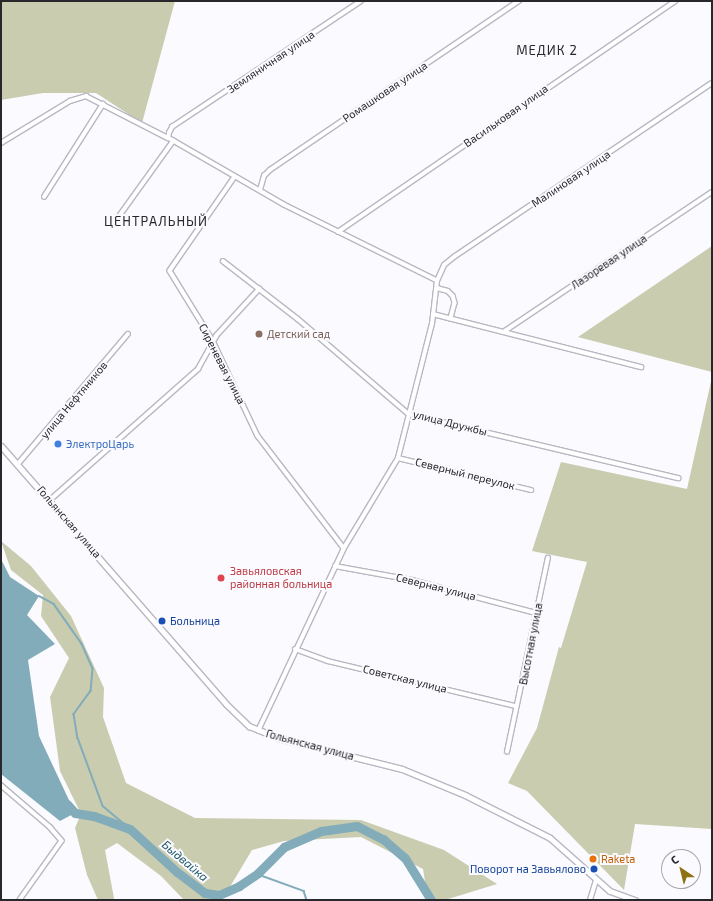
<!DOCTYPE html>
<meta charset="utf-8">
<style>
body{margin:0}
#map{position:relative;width:713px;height:901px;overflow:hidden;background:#fafaff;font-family:"Exo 2",sans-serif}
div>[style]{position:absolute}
.green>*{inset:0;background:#caccb0}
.water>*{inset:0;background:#82acb9}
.stream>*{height:1.5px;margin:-0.75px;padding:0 0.75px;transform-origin:0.75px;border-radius:0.75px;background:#82acb9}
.river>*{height:9px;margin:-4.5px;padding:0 4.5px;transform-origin:4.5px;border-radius:4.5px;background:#82acb9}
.roads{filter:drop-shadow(1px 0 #b8b8c2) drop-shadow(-1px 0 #b8b8c2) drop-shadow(0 1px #b8b8c2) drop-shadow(0 -1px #b8b8c2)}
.minor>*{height:3.5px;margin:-1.75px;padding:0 1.75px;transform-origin:1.75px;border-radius:1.75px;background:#fff}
.secondary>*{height:5px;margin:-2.5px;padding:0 2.5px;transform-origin:2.5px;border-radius:2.5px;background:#fff}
.dots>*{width:11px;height:11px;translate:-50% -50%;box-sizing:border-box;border:2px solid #fafaff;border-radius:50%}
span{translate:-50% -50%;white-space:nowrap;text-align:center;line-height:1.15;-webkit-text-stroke:4px #fafaff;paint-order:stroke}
.street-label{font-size:11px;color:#28282c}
.education-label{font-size:11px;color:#785e54}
.left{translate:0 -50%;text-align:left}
.shop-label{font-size:11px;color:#366cbe}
.health-label{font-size:11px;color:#be3a42}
.transit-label{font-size:11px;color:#164399}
.right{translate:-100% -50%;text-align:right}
.food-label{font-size:11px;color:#c56008}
.water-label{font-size:12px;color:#1e5766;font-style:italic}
.quarter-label{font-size:13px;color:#28282c;letter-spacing:1px}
.frame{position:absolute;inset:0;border:2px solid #28282c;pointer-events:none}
.north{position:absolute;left:661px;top:849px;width:40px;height:40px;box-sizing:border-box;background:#fafaff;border:1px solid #a6a6ab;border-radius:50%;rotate:325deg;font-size:11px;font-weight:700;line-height:16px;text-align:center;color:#28282c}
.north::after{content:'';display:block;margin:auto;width:14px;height:18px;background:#8e7015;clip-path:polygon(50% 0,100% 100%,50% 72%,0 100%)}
</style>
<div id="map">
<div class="green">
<i style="clip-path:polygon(1px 1px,175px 1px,142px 123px,96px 93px,43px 93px,1px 100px)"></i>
<i style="clip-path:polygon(712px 246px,712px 372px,578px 337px)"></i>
<i style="clip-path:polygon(712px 377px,712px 829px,635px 824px,624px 890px,527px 791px,508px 783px,537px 728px,559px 647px,561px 648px,587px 562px,532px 551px,561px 462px,687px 489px)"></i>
<i style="clip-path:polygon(1px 541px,31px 566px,71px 616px,104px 688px,103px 717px,126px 783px,195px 818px,361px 820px,444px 850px,497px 884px,445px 900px,428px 900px,423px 869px,361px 837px,284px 841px,252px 850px,222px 900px,184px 900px,161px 876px,117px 843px,105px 850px,114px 898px,113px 900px,98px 900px,87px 875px,75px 828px,81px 814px,60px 771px,50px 697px,69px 658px,41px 616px,43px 595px,11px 570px)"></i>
</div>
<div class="water">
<i style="clip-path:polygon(1px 559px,10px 577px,39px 596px,27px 615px,55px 644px,28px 660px,39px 736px,75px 813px,60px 821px,1px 774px)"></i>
</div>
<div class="stream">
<i style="left:39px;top:596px;width:17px;rotate:28deg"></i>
<i style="left:54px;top:604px;width:49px;rotate:55deg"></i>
<i style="left:82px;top:644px;width:27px;rotate:66deg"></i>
<i style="left:93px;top:669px;width:22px;rotate:95deg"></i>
<i style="left:91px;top:691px;width:29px;rotate:126deg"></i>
<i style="left:74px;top:714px;width:24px;rotate:81deg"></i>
<i style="left:78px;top:738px;width:72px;rotate:69.8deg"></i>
<i style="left:103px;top:806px;width:35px;rotate:40deg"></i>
<i style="left:257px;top:874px;width:50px;rotate:19.9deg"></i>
<i style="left:304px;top:891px;width:9px;rotate:72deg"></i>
</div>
<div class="river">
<i style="left:67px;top:804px;width:12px;rotate:48deg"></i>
<i style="left:75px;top:813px;width:19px;rotate:9deg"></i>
<i style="left:94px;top:816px;width:38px;rotate:20deg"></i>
<i style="left:130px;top:829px;width:64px;rotate:42.5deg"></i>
<i style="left:177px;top:872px;width:35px;rotate:37deg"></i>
<i style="left:205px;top:893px;width:14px;rotate:8deg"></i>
<i style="left:219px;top:895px;width:22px;rotate:-24deg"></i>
<i style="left:239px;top:886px;width:23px;rotate:-34deg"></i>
<i style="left:258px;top:873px;width:37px;rotate:-45deg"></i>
<i style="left:284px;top:847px;width:40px;rotate:-23.4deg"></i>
<i style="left:321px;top:831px;width:36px;rotate:-8deg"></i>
<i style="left:357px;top:826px;width:29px;rotate:27deg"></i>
<i style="left:383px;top:839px;width:29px;rotate:41deg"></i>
<i style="left:405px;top:858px;width:49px;rotate:58.2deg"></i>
</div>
<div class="roads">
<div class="minor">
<i style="left:1px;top:143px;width:81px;rotate:-31.3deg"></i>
<i style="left:70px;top:101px;width:17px;rotate:-17deg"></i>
<i style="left:86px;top:96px;width:92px;rotate:27.1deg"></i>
<i style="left:235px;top:177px;width:114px;rotate:124.7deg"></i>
<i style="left:170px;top:271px;width:82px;rotate:58.4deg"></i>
<i style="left:213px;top:341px;width:105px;rotate:64.7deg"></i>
<i style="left:258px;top:436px;width:141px;rotate:52.5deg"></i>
<i style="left:260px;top:190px;width:15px;rotate:-74deg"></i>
<i style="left:264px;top:176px;width:8px;rotate:-45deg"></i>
<i style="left:270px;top:170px;width:301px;rotate:-34.2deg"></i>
<i style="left:44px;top:197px;width:110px;rotate:-57.6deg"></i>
<i style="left:112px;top:226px;width:105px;rotate:-54.3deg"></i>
<i style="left:338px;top:232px;width:409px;rotate:-34.4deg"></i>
<i style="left:223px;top:261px;width:95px;rotate:37.7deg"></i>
<i style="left:298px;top:319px;width:146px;rotate:40.6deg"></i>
<i style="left:409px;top:414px;width:277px;rotate:13.4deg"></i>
<i style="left:437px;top:281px;width:17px;rotate:-66deg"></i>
<i style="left:444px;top:265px;width:13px;rotate:-39deg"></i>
<i style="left:454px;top:257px;width:311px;rotate:-34deg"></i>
<i style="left:437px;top:288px;width:11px;rotate:15deg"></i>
<i style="left:448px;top:291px;width:7px;rotate:45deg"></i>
<i style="left:453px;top:296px;width:7px;rotate:74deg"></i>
<i style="left:455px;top:303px;width:16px;rotate:105deg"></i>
<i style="left:433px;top:314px;width:215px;rotate:14.3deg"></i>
<i style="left:505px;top:331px;width:249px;rotate:-33.9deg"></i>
<i style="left:398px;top:458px;width:137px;rotate:13.5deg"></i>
<i style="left:18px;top:464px;width:170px;rotate:-49.8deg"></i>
<i style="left:50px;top:500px;width:198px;rotate:-41.5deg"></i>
<i style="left:198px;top:369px;width:38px;rotate:-61deg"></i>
<i style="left:216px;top:336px;width:64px;rotate:-47.5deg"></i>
<i style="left:335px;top:566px;width:78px;rotate:10.3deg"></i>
<i style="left:412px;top:580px;width:128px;rotate:14.9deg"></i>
<i style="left:295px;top:649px;width:35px;rotate:20deg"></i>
<i style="left:328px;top:661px;width:192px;rotate:13.5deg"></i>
<i style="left:258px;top:731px;width:202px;rotate:-64.8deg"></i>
<i style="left:344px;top:548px;width:105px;rotate:-59deg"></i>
<i style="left:398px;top:458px;width:138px;rotate:-75.8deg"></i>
<i style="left:432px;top:324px;width:43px;rotate:-83.4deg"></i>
<i style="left:437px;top:281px;width:171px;rotate:-153.6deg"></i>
<i style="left:284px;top:205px;width:134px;rotate:-150deg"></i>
<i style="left:168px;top:138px;width:5px;rotate:-79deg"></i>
<i style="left:169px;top:133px;width:7px;rotate:-63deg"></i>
<i style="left:172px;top:127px;width:227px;rotate:-33.7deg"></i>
<i style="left:507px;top:752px;width:198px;rotate:-78.1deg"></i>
<i style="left:1px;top:785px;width:65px;rotate:40.6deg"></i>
<i style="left:50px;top:827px;width:18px;rotate:49deg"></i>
<i style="left:62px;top:841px;width:72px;rotate:125.4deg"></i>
<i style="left:590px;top:900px;width:21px;rotate:-73deg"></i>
</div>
<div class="secondary">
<i style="left:1px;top:446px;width:342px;rotate:48.9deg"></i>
<i style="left:226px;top:704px;width:32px;rotate:44deg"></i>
<i style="left:249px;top:726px;width:31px;rotate:22deg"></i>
<i style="left:278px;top:738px;width:128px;rotate:14deg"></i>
<i style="left:402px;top:769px;width:68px;rotate:22.4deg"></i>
<i style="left:465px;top:795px;width:95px;rotate:26.8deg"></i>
<i style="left:550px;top:838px;width:80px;rotate:41.5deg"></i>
<i style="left:610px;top:891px;width:27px;rotate:20deg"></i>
</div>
</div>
<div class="dots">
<i style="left:259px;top:334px;background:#8d6e63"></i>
<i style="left:58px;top:444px;background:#3f7fe0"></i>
<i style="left:221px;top:578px;background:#e0444e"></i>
<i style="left:162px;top:621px;background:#1a4fb4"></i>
<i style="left:593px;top:859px;background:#e8710a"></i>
<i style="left:594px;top:869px;background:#1a4fb4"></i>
</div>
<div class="street-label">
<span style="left:271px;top:62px;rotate:-34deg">Земляничная улица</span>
<span style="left:385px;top:92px;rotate:-34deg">Ромашковая улица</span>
<span style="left:506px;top:116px;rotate:-35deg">Васильковая улица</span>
<span style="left:571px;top:179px;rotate:-34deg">Малиновая улица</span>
<span style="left:609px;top:262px;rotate:-34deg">Лазоревая улица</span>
<span style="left:222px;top:364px;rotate:63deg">Сиреневая улица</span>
<span style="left:74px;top:400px;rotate:-50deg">улица Нефтяников</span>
<span style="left:450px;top:423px;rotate:14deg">улица Дружбы</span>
<span style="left:465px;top:474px;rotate:14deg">Северный переулок</span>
<span style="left:69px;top:522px;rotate:49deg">Гольянская улица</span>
<span style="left:436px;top:587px;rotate:14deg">Северная улица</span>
<span style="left:531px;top:644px;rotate:-79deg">Высотная улица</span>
<span style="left:405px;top:679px;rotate:14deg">Советская улица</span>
<span style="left:310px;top:745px;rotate:15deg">Гольянская улица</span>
</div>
<div class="education-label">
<span class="left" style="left:267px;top:334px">Детский сад</span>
</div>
<div class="shop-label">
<span class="left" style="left:66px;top:444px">ЭлектроЦарь</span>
</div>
<div class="health-label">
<span class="left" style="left:230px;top:578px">Завьяловская<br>районная больница</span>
</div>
<div class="transit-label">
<span class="left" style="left:170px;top:621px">Больница</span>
<span class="right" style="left:586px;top:869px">Поворот на Завьялово</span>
</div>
<div class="food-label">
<span class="left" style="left:601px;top:859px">Raketa</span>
</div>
<div class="water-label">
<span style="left:185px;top:861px;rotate:40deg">Быдвайка</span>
</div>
<div class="quarter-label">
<span style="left:547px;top:50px">МЕДИК 2</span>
<span style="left:156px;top:221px">ЦЕНТРАЛЬНЫЙ</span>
</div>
<div class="frame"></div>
<div class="north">С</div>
</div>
